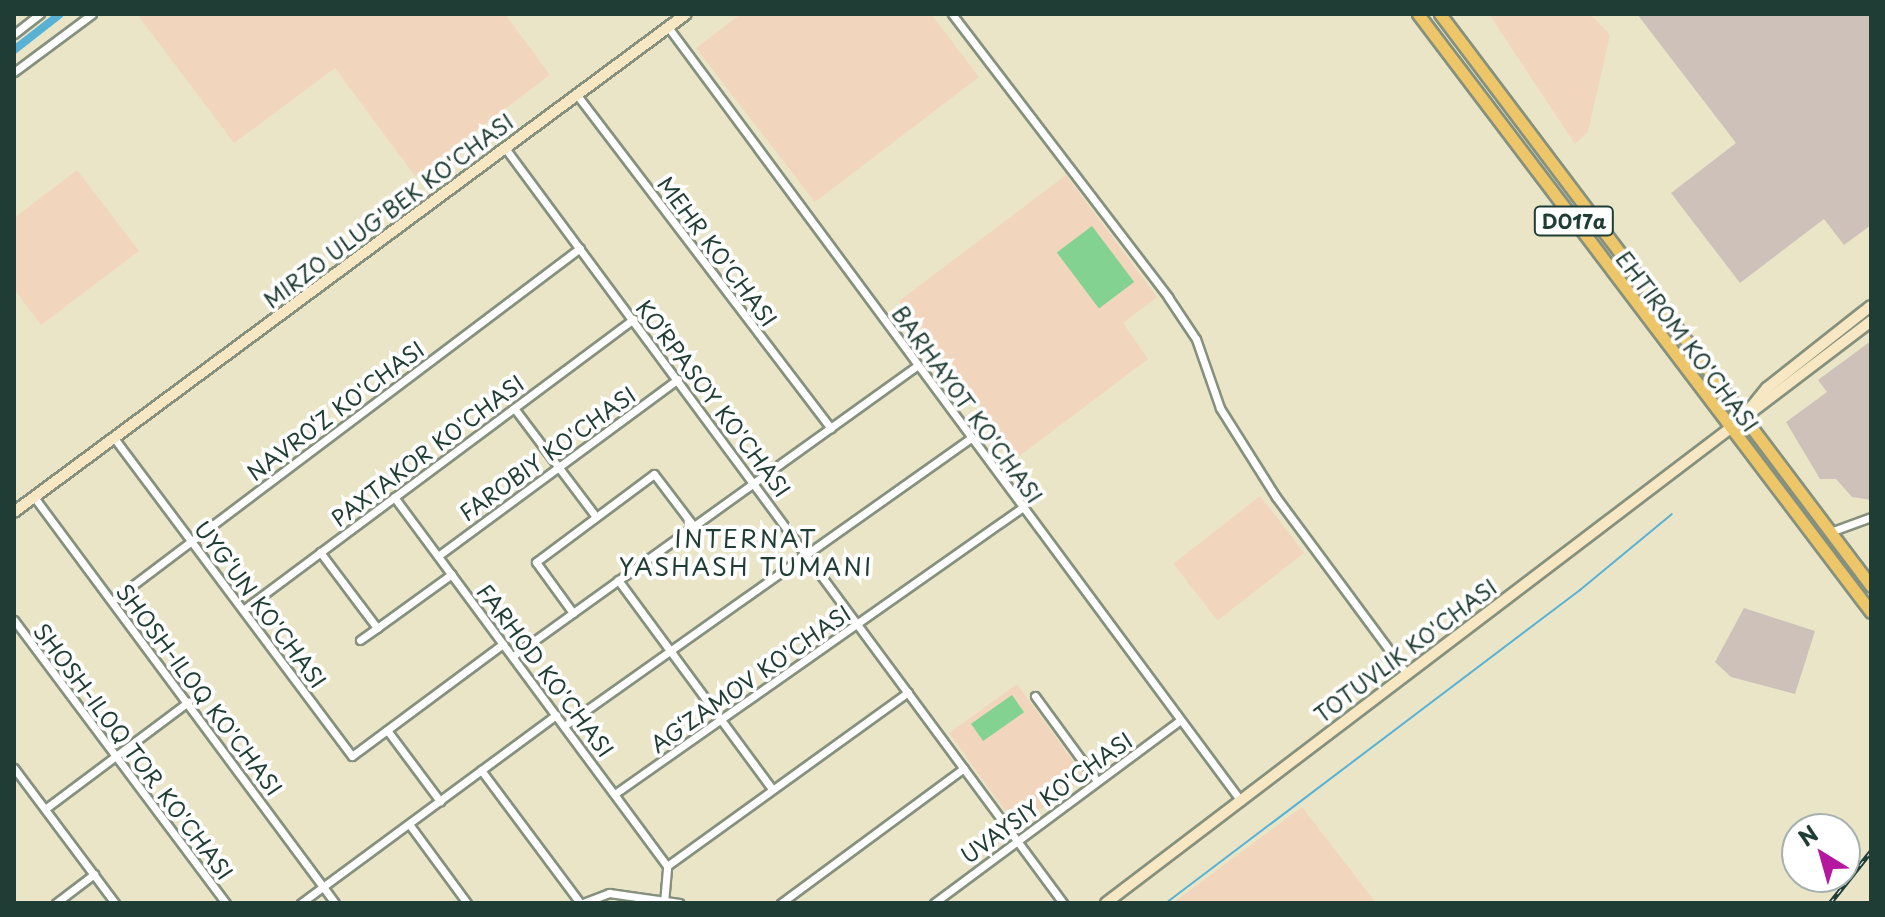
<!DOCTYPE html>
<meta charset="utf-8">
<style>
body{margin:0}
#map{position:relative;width:1885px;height:917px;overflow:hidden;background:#ebe5c8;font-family:"Playpen Sans",sans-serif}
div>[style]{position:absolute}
.built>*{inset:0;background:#f1d5bc;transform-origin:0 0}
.industrial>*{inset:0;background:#cec1b9}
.green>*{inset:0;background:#83d292;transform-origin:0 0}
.stream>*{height:2px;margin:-1px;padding:0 1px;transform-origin:1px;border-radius:1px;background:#57b2d5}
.canal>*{height:8px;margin:-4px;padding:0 4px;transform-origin:4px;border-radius:4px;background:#57b2d5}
.roads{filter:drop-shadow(2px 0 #85917e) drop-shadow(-2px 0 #85917e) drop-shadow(0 2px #85917e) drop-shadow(0 -2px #85917e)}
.street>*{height:7px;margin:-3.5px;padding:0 3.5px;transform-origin:3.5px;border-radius:3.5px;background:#fff}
.secondary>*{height:10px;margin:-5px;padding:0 5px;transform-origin:5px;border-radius:5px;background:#f7e8c3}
.primary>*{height:11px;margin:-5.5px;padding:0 5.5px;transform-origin:5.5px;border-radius:5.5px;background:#ecc669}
.rail>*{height:5px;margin-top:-2.5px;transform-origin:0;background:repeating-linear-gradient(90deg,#fff 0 6px,#1f3d34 0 12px);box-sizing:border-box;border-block:2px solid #1f3d34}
span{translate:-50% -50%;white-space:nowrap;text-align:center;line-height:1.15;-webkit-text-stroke:8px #fff;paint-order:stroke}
.shield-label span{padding:2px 6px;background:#fff;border:2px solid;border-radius:6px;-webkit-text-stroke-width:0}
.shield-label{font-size:20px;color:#1f3d34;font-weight:700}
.street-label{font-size:22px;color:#1f3d34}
.neighbourhood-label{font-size:24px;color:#1f3d34;letter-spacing:2px}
.frame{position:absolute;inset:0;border:16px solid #1f3d34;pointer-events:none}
.north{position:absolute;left:1781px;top:813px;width:80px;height:80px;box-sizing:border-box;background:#fff;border:2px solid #a5b1ae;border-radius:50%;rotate:323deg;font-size:22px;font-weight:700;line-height:32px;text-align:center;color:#1f3d34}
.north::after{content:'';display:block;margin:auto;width:28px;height:36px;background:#b5179e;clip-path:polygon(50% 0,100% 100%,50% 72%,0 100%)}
</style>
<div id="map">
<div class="built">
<i style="clip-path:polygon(137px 14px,505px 14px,550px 75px,415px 176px,335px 68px,234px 143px)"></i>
<i style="clip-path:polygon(741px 14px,931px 14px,979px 77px,815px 202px,696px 48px)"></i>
<i style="clip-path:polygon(1489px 14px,1590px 14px,1610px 35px,1588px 132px,1575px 144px)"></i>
<i style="clip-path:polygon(77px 170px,139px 251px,41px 325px,14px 289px,14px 218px)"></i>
<i style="clip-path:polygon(1066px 175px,1157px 297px,1123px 323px,1148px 359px,1018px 457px,899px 301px)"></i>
<i style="left:1260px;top:496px;width:72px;height:110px;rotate:52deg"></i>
<i style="left:1017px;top:684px;width:115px;height:84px;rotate:54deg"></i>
<i style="clip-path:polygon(1302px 807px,1376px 903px,1173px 903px)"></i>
</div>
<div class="industrial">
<i style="clip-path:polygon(1637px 14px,1871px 14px,1871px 225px,1844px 245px,1824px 219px,1740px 283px,1671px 193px,1736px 143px)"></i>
<i style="clip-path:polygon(1871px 341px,1871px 500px,1852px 497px,1836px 479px,1820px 479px,1786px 422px,1827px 392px,1818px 380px)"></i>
<i style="clip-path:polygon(1744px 608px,1815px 631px,1795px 694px,1731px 677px,1715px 662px)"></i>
</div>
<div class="green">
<i style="left:1092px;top:226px;width:70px;height:44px;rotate:53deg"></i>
<i style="left:1012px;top:695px;width:21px;height:50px;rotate:55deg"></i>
</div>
<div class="stream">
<i style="left:1166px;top:903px;width:519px;rotate:-37.09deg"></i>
<i style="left:1580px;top:590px;width:119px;rotate:-39.6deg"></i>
</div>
<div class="canal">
<i style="left:14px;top:50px;width:58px;rotate:-38deg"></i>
</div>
<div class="roads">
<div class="street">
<i style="left:952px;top:14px;width:356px;rotate:52.6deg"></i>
<i style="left:1168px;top:297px;width:50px;rotate:56.3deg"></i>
<i style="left:1196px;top:339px;width:73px;rotate:70.8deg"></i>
<i style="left:1220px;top:408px;width:105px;rotate:57.8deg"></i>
<i style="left:1276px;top:497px;width:219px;rotate:53.5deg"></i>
<i style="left:668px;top:27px;width:963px;rotate:53.49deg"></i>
<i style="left:14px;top:34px;width:33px;rotate:-38deg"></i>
<i style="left:14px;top:72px;width:97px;rotate:-36.6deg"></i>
<i style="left:577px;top:95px;width:419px;rotate:52.7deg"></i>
<i style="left:505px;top:148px;width:939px;rotate:53.53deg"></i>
<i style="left:514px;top:408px;width:136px;rotate:53deg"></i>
<i style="left:114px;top:438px;width:397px;rotate:53.2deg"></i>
<i style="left:352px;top:756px;width:188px;rotate:-36.6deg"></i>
<i style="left:34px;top:497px;width:505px;rotate:53.45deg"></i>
<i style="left:394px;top:497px;width:459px;rotate:53.5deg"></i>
<i style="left:1830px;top:532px;width:44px;rotate:-20.1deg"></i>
<i style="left:320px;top:552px;width:95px;rotate:53.1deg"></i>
<i style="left:377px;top:628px;width:92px;rotate:-35.8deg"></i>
<i style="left:438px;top:556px;width:298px;rotate:-36.4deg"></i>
<i style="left:618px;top:580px;width:260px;rotate:53.6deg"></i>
<i style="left:112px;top:601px;width:586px;rotate:-37.03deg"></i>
<i style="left:243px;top:610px;width:487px;rotate:-36.7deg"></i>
<i style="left:573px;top:613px;width:63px;rotate:-126deg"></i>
<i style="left:536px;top:562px;width:147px;rotate:-36.7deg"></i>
<i style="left:654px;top:474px;width:63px;rotate:52.8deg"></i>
<i style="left:14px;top:620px;width:354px;rotate:53.2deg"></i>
<i style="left:360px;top:640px;width:21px;rotate:-35deg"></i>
<i style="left:513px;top:656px;width:497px;rotate:-35.7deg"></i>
<i style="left:1035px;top:696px;width:105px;rotate:53.9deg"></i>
<i style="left:564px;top:726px;width:497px;rotate:-35.3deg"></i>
<i style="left:387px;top:730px;width:89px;rotate:53.3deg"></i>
<i style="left:14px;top:768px;width:169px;rotate:53.2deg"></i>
<i style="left:481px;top:770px;width:166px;rotate:53.3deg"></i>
<i style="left:616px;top:793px;width:496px;rotate:-35.1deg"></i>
<i style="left:45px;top:809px;width:179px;rotate:-36.8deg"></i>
<i style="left:409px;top:824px;width:98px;rotate:53.7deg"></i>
<i style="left:56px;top:903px;width:48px;rotate:-37.3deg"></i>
<i style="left:301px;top:903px;width:317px;rotate:-36.4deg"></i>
<i style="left:583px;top:903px;width:28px;rotate:-21deg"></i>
<i style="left:609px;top:893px;width:71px;rotate:8.1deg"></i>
<i style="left:664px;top:903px;width:37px;rotate:-85deg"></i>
<i style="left:667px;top:866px;width:297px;rotate:-35.8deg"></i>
<i style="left:781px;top:903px;width:227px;rotate:-36.4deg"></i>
<i style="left:934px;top:903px;width:305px;rotate:-36.6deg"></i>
</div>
<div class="secondary">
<i style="left:1749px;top:410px;width:28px;rotate:-51deg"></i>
<i style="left:1767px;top:388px;width:132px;rotate:-38.3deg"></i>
<i style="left:14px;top:512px;width:836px;rotate:-36.54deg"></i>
<i style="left:1106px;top:903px;width:961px;rotate:-37.26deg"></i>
</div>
<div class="primary">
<i style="left:1418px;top:14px;width:750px;rotate:52.86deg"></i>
<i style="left:1440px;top:14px;width:716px;rotate:53deg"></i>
</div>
</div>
<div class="rail">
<i style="left:1830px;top:903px;width:66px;rotate:-51.7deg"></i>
</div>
<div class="shield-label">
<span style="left:1574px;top:221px">D017a</span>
</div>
<div class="street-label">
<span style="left:388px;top:210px;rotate:-37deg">MIRZO ULUG'BEK KO'CHASI</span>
<span style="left:718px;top:251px;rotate:53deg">MEHR KO'CHASI</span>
<span style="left:1688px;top:341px;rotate:53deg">EHTIROM KO'CHASI</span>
<span style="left:714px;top:398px;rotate:53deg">KO‘RPASOY KO'CHASI</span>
<span style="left:968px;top:404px;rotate:54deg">BARHAYOT KO'CHASI</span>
<span style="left:335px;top:410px;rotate:-37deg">NAVRO‘Z KO'CHASI</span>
<span style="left:427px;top:450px;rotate:-37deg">PAXTAKOR KO'CHASI</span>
<span style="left:547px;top:453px;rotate:-36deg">FAROBIY KO'CHASI</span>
<span style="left:261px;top:604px;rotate:53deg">UYG‘UN KO'CHASI</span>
<span style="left:1405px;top:650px;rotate:-37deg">TOTUVLIK KO'CHASI</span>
<span style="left:546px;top:670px;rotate:53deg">FARHOD KO'CHASI</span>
<span style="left:750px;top:678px;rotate:-35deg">AG‘ZAMOV KO'CHASI</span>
<span style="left:200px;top:689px;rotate:53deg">SHOSH-ILOQ KO'CHASI</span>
<span style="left:134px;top:751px;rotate:53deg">SHOSH-ILOQ TOR KO'CHASI</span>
<span style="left:1046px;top:797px;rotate:-36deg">UVAYSIY KO'CHASI</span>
</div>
<div class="neighbourhood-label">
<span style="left:746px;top:553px">INTERNAT<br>YASHASH TUMANI</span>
</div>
<div class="frame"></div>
<div class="north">N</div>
</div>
